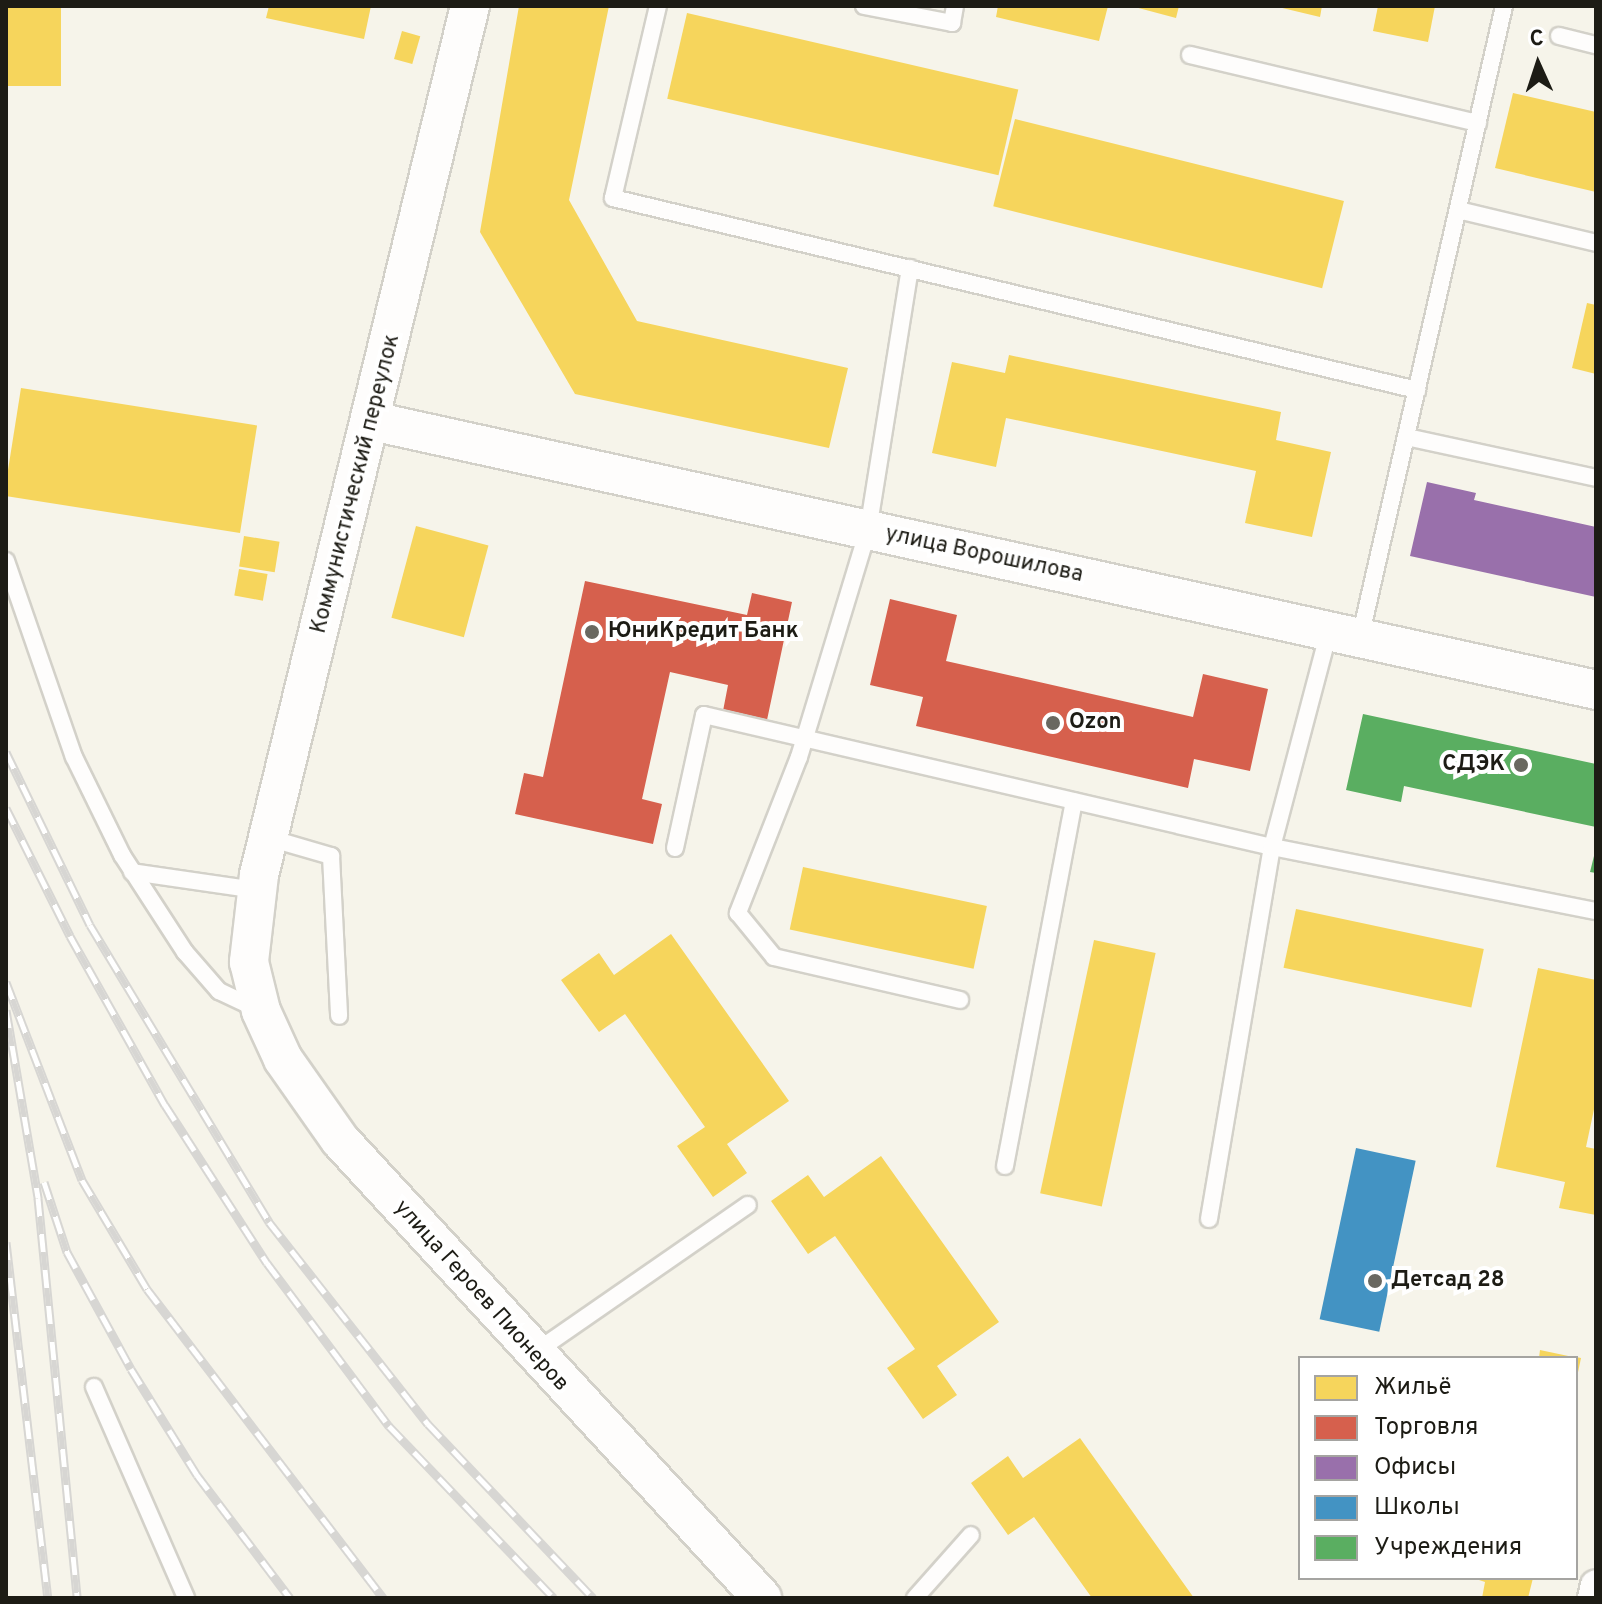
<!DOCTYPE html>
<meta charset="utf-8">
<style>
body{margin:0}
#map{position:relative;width:1602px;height:1604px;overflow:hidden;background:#f6f4ea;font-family:Overpass,sans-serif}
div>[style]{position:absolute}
.homes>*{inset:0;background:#f6d55c;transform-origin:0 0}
.shops>*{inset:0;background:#d6604d}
.offices>*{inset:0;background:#9970ab}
.schools>*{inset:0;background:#4393c3;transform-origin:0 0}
.public>*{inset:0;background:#5aae61}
.roads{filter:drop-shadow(2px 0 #d3d1c9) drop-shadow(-2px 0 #d3d1c9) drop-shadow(0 2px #d3d1c9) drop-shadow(0 -2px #d3d1c9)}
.service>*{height:16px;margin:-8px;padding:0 8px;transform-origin:8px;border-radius:8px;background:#fefdfc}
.minor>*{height:30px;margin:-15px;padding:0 15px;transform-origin:15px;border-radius:15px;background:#fefdfc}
.tertiary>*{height:38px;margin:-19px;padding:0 19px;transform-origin:19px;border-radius:19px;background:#fefdfc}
.rail>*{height:9px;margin-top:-4.5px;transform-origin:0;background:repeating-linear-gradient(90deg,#fff 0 18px,#d7d6d3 0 36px);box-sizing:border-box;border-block:2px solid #d7d6d3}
.dots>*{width:22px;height:22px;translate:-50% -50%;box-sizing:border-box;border:4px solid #fff;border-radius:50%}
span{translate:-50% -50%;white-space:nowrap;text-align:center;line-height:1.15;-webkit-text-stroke:8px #fff;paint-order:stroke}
.street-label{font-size:22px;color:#1d1c15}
.poi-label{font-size:22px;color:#1d1c15;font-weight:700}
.left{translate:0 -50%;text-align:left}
.right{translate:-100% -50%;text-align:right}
.frame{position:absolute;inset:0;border:8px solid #1d1c15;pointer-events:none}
.legend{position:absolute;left:1298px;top:1356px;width:280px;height:224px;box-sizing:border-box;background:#fff;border:2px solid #a5a4a1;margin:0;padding:10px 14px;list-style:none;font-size:24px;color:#1d1c15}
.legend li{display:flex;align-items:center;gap:16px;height:40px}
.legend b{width:40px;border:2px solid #a5a4a1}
.north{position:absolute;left:1498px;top:24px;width:80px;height:80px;-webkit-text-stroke:6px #fff;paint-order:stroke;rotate:357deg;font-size:22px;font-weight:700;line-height:32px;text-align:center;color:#1d1c15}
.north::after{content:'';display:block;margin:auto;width:28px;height:36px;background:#1d1c15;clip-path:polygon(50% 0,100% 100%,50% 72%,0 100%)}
</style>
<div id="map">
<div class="homes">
<i style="left:6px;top:6px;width:55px;height:80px"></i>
<i style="clip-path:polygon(269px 6px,371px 6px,364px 39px,266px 18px)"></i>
<i style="clip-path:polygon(519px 6px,609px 6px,569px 200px,637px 321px,848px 368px,829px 448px,575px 394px,480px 232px)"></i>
<i style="clip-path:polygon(998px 6px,1108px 6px,1099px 41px,996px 17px)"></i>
<i style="clip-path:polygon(1131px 6px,1179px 6px,1176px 18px)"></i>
<i style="clip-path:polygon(1274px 6px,1322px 6px,1320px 17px)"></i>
<i style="clip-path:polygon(1378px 6px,1435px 6px,1428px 42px,1373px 31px)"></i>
<i style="left:687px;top:13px;width:340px;height:88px;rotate:13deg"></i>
<i style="left:402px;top:31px;width:19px;height:29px;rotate:16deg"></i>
<i style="clip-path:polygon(1513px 93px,1596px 112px,1596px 192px,1495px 168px)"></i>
<i style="left:1015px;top:119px;width:339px;height:90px;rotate:14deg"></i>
<i style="clip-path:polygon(1587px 303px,1596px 305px,1596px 374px,1572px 368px)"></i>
<i style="clip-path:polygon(1009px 355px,1281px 412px,1276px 440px,1331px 452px,1312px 537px,1245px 523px,1256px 471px,1006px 418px,996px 467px,932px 453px,952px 362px,1005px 373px)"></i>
<i style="left:21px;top:388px;width:239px;height:109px;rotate:9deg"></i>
<i style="left:416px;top:526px;width:75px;height:95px;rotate:15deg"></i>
<i style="left:244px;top:536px;width:36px;height:31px;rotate:9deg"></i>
<i style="left:239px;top:569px;width:29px;height:27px;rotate:10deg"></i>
<i style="left:803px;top:867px;width:188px;height:64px;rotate:12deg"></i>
<i style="left:1296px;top:909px;width:192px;height:60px;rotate:12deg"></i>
<i style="clip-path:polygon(671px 934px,789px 1101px,727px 1144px,747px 1173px,713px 1197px,677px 1146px,705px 1127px,625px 1014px,599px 1032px,561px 980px,599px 953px,614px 975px)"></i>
<i style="left:1094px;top:940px;width:63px;height:259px;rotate:12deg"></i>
<i style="clip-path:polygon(1538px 968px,1596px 980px,1596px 1100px,1586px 1147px,1596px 1149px,1596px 1215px,1559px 1208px,1565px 1182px,1496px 1167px)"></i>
<i style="clip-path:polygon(881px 1156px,999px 1322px,937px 1366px,957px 1395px,923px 1419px,887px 1368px,915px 1349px,835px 1236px,808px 1254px,771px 1201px,808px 1175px,824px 1197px)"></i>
<i style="clip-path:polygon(1540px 1350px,1573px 1357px,1573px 1358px,1539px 1358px)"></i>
<i style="clip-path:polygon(1576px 1357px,1581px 1358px,1577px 1377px,1576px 1376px)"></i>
<i style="clip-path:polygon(1080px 1438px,1194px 1598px,1092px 1598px,1034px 1517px,1008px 1535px,971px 1483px,1008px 1456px,1023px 1478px)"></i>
<i style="clip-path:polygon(1473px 1578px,1533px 1578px,1528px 1598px,1482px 1598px,1485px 1582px)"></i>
</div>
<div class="shops">
<i style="clip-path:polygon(585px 581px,747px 615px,752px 593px,792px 602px,767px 720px,723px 711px,728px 685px,670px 672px,642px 799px,662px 804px,653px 844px,515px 814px,524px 773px,543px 777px)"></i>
<i style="clip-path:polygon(890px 599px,957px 615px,946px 661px,1193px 717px,1203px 674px,1268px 689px,1250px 771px,1194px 759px,1188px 788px,916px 726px,923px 697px,870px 685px)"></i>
</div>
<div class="offices">
<i style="clip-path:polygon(1427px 482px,1476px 493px,1474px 500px,1596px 527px,1596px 597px,1410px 556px)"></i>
</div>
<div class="schools">
<i style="left:1356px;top:1148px;width:61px;height:175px;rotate:12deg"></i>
</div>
<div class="public">
<i style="clip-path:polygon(1363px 714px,1596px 764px,1596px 827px,1404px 786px,1401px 802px,1346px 790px)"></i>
<i style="clip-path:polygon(1595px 852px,1596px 852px,1596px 873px,1590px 872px)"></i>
</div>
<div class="roads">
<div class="service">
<i style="left:658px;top:6px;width:197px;rotate:103.2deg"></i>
<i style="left:613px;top:198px;width:827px;rotate:13.43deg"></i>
<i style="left:864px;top:6px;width:90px;rotate:10.9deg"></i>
<i style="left:952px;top:23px;width:17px;rotate:-80deg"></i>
<i style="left:1559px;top:36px;width:38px;rotate:14deg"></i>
<i style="left:1190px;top:55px;width:296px;rotate:13.3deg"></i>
<i style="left:1458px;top:210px;width:142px;rotate:13.4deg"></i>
<i style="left:910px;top:268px;width:265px;rotate:99.1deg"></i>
<i style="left:868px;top:530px;width:237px;rotate:106.9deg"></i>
<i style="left:799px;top:757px;width:168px;rotate:111.4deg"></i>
<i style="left:738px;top:913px;width:57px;rotate:50.7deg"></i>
<i style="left:774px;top:957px;width:191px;rotate:13deg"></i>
<i style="left:1407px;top:437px;width:193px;rotate:12.2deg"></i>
<i style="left:6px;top:561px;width:207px;rotate:70.9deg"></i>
<i style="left:74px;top:757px;width:109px;rotate:63.9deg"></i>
<i style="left:122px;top:855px;width:116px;rotate:57deg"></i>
<i style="left:185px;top:952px;width:52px;rotate:48.9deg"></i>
<i style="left:219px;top:991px;width:44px;rotate:25.4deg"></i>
<i style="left:1360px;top:638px;width:648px;rotate:-77.16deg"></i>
<i style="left:269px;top:838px;width:65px;rotate:16.2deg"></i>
<i style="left:331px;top:856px;width:160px;rotate:87.1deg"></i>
<i style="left:675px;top:848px;width:136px;rotate:-77.7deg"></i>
<i style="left:704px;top:715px;width:583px;rotate:13.08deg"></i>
<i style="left:1272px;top:847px;width:223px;rotate:-75.2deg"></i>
<i style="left:132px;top:872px;width:125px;rotate:8.3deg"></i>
<i style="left:1005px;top:1166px;width:371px;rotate:-79.3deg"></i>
<i style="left:1209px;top:1219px;width:377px;rotate:-80.4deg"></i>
<i style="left:1272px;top:847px;width:330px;rotate:11.2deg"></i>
<i style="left:534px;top:1353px;width:260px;rotate:-34.7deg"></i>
<i style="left:94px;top:1387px;width:230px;rotate:66.4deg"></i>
<i style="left:915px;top:1598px;width:84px;rotate:-48.4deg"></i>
</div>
<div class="minor">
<i style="left:1593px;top:1598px;width:13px;rotate:-77deg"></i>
</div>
<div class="tertiary">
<i style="left:470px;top:6px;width:894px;rotate:103.65deg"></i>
<i style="left:259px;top:875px;width:88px;rotate:96.6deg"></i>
<i style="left:249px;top:962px;width:50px;rotate:76.2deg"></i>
<i style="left:261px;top:1011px;width:53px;rotate:65.4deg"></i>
<i style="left:283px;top:1059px;width:99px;rotate:54.9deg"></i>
<i style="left:340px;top:1140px;width:623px;rotate:47.34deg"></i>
<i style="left:372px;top:421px;width:1253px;rotate:12.39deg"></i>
</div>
</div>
<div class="rail">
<i style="left:6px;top:752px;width:192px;rotate:64.1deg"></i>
<i style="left:90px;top:925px;width:347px;rotate:58.9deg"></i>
<i style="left:269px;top:1222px;width:257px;rotate:51.8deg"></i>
<i style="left:428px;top:1424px;width:240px;rotate:46.5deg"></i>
<i style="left:6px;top:808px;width:143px;rotate:63.4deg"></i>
<i style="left:70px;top:936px;width:194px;rotate:60.7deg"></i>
<i style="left:165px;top:1105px;width:188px;rotate:57.2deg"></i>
<i style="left:267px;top:1263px;width:204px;rotate:53.2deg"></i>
<i style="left:389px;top:1426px;width:238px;rotate:46.2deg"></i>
<i style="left:6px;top:982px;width:212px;rotate:69deg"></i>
<i style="left:82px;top:1180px;width:127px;rotate:59.2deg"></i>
<i style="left:147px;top:1289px;width:389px;rotate:52.6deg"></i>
<i style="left:6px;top:1010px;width:191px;rotate:80.3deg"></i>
<i style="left:38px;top:1198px;width:402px;rotate:84.4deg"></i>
<i style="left:44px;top:1182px;width:74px;rotate:71.8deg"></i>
<i style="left:67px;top:1252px;width:133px;rotate:61.3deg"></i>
<i style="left:131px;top:1369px;width:125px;rotate:58.1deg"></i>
<i style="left:197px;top:1475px;width:154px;rotate:52.9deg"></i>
<i style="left:6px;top:1242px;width:358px;rotate:83.3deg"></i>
</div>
<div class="dots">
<i style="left:592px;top:632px;background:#696860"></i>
<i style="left:1053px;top:723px;background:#696860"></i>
<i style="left:1521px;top:765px;background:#696860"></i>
<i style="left:1375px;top:1281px;background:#696860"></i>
</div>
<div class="street-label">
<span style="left:356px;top:484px;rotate:-76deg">Коммунистический переулок</span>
<span style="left:984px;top:555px;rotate:12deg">улица Ворошилова</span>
<span style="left:481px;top:1296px;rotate:48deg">улица Героев Пионеров</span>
</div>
<div class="poi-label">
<span class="left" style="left:608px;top:632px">ЮниКредит Банк</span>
<span class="left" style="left:1069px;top:723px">Ozon</span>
<span class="right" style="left:1505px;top:765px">СДЭК</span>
<span class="left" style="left:1391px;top:1281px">Детсад 28</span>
</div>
<div class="frame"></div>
<ul class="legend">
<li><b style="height:22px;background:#f6d55c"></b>Жильё</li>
<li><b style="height:22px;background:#d6604d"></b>Торговля</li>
<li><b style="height:22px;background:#9970ab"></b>Офисы</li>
<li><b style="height:22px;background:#4393c3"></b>Школы</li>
<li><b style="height:22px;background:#5aae61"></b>Учреждения</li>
</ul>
<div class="north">С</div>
</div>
